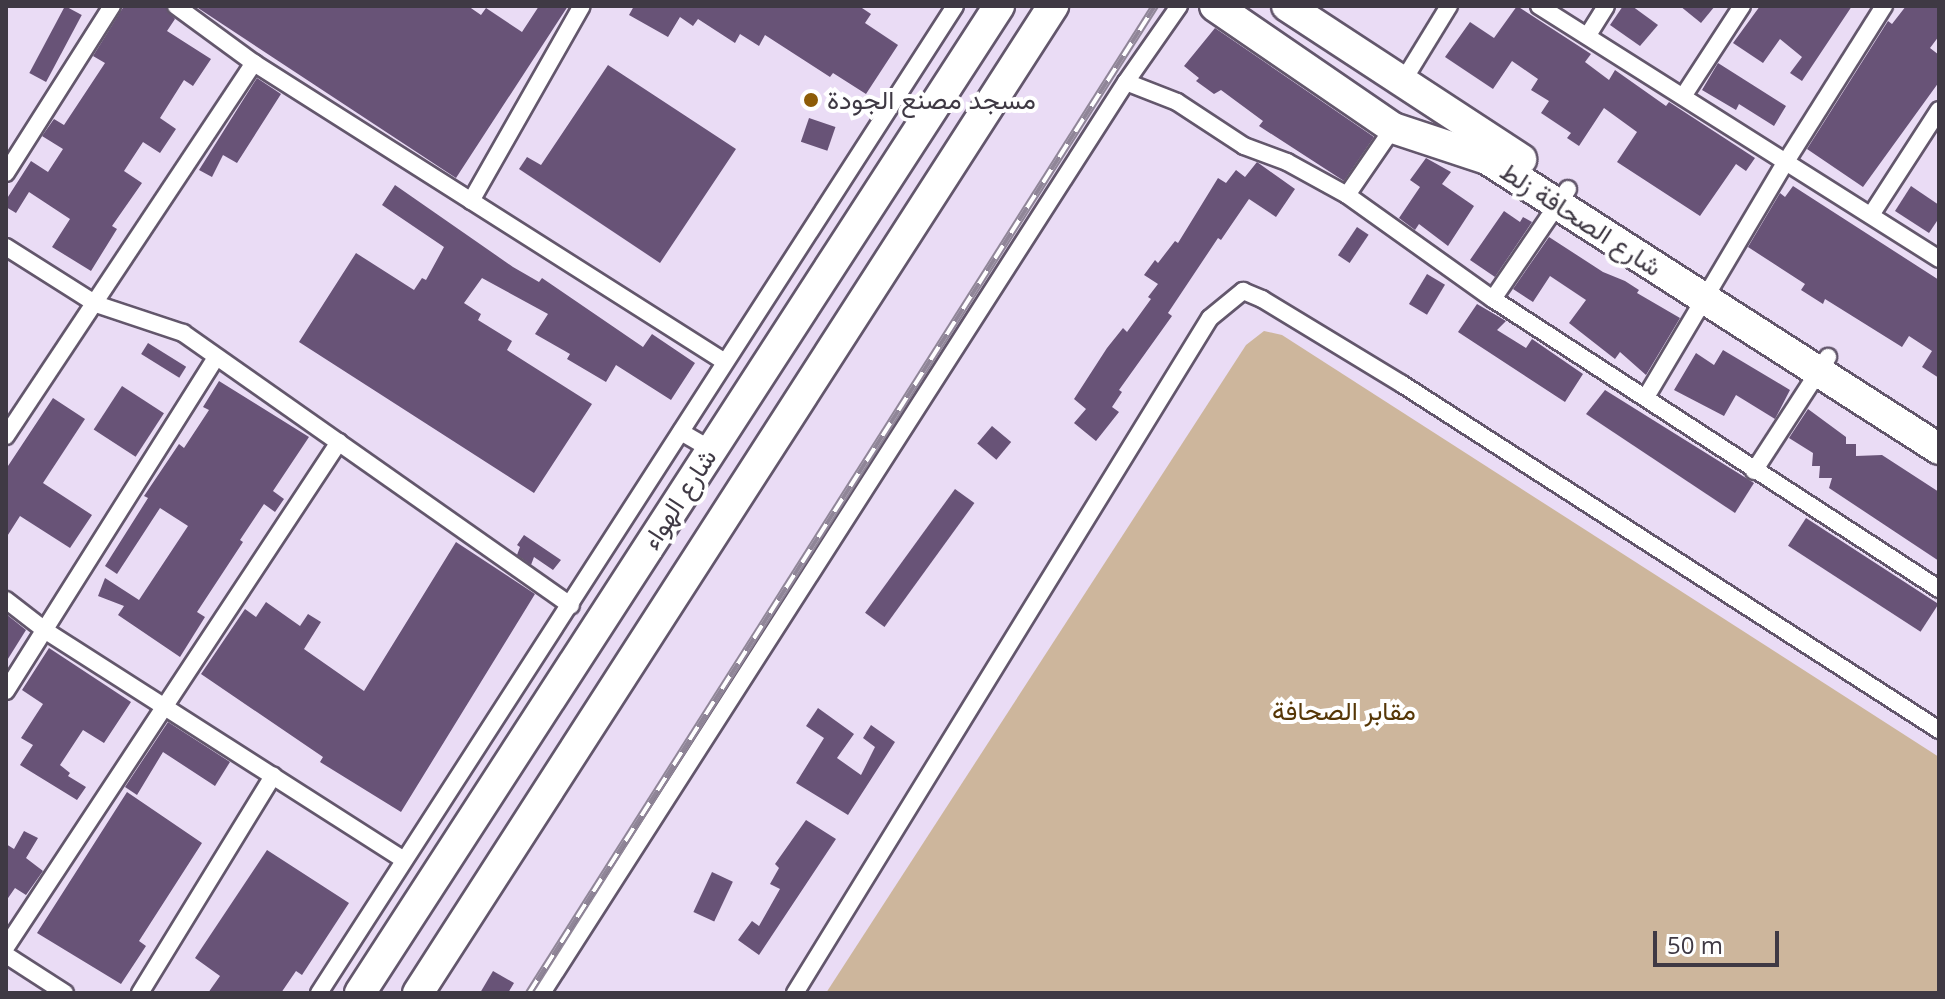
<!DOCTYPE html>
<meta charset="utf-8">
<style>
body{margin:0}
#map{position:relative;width:1945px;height:999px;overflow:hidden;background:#eadcf5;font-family:"Open Sans",Vazirmatn,sans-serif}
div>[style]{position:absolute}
.green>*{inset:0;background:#cdb69c}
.building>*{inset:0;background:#685377;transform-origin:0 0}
.roads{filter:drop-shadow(2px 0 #63576c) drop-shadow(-2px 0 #63576c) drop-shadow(0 2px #63576c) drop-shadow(0 -2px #63576c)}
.street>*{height:16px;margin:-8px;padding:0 8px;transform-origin:8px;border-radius:8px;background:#fff}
.highway>*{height:30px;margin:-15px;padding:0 15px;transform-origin:15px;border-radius:15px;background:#fff}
.rail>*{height:8px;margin-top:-4px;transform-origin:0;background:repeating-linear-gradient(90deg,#fff 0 15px,#908698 0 30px);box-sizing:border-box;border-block:2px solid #908698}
.dots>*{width:22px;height:22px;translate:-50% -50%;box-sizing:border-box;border:4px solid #fff;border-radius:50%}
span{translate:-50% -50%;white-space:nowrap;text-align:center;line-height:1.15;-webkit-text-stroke:8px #fff;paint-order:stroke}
.poi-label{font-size:26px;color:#3f3944}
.left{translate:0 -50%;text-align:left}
.street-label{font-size:26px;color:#3f3944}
.park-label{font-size:26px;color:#563707}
.frame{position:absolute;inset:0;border:8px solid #3f3944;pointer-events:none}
.scale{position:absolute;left:1653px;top:931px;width:126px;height:36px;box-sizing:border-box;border:4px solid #3f3944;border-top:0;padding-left:10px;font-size:24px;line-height:28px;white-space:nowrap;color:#3f3944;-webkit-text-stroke:6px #fff;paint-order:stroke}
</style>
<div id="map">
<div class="green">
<i style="clip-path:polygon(1264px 331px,1282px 335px,1939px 757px,1939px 993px,826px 993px,1246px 345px)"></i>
</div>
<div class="building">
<i style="left:65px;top:6px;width:19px;height:76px;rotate:28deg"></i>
<i style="clip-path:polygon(124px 6px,165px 6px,175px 19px,167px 31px,211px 59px,193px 86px,184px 80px,160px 118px,176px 129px,160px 153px,143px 142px,124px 171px,142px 183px,112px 226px,117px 229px,91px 271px,52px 247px,70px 219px,29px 192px,16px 213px,6px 207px,6px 200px,31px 161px,48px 172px,63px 149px,42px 136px,54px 119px,64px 125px,105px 63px,93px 56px)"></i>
<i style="clip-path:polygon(195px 6px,468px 6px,481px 15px,486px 8px,522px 32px,539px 6px,568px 6px,456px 178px)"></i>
<i style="clip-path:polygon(634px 6px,859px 6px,871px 14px,865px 23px,898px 45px,866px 94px,833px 73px,830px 77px,765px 35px,759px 46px,740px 34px,735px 43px,698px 19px,693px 26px,680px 17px,668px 37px,629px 15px)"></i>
<i style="clip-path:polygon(1517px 6px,1591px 54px,1585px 62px,1609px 80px,1615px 70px,1666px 106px,1669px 102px,1755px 158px,1746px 171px,1736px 164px,1700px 216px,1617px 162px,1637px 132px,1604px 108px,1579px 146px,1567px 138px,1571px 133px,1541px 113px,1549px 101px,1531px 90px,1538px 79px,1512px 61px,1493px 89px,1445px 57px,1470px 22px,1494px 38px)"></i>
<i style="clip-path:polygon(1623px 6px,1632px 6px,1658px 25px,1640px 46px,1610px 25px)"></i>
<i style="clip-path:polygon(1680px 6px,1715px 6px,1701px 23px)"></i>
<i style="clip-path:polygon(1760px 6px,1852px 6px,1802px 81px,1790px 73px,1802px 57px,1780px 39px,1763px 63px,1733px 43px)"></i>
<i style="clip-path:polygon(1906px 6px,1939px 6px,1939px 36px,1930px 48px,1939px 55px,1939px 82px,1863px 187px,1807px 149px,1888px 21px,1892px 24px)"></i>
<i style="clip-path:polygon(1215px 28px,1374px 137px,1344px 181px,1259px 126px,1263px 121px,1221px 90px,1214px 94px,1196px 81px,1199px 78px,1184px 66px)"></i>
<i style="clip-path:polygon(1718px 63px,1786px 106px,1774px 126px,1739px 104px,1736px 110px,1702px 90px)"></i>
<i style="clip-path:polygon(608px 65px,736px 149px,660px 263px,519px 169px,527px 157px,541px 165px)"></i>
<i style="clip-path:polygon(257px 78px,281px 94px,237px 163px,223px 155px,212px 177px,199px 170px)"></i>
<i style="left:809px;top:118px;width:28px;height:25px;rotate:19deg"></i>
<i style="clip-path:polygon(1426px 158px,1451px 172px,1442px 184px,1474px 206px,1448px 246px,1419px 224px,1415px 230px,1399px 218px,1420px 187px,1410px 180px)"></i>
<i style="clip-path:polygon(1257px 162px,1295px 189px,1276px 217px,1249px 199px,1221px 240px,1218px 238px,1168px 313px,1172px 316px,1119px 390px,1122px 392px,1112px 407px,1119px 412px,1096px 441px,1074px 423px,1086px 409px,1074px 399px,1107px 348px,1123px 328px,1127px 332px,1151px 299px,1148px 297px,1158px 284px,1144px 275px,1155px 260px,1158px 263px,1175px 241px,1178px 243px,1218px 178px,1226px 183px,1236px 170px,1245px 177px)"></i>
<i style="clip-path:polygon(395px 185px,513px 267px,539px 282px,542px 278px,643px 347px,652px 334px,695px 363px,671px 400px,616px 365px,606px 382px,567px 359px,570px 354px,535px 334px,548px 314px,482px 278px,464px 303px,481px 314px,478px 320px,512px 341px,507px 350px,592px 404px,534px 493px,299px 342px,356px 253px,414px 290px,422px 278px,426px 280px,444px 247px,382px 205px)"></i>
<i style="clip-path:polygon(1793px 186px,1939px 280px,1939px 378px,1922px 367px,1932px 351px,1909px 336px,1902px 347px,1825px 299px,1823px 304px,1801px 290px,1805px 284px,1748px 247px,1780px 193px,1785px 197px)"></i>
<i style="clip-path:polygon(1911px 186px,1939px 205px,1939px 218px,1929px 233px,1895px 211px)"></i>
<i style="clip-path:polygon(1504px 211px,1520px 222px,1523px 217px,1532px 222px,1495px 277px,1470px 260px)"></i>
<i style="left:1357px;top:227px;width:14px;height:34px;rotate:34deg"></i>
<i style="clip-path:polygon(1549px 237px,1603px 272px,1625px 281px,1639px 290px,1637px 293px,1680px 318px,1646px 375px,1620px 352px,1615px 359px,1569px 323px,1586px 300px,1550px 276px,1533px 302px,1513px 289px)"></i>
<i style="left:1427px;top:274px;width:21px;height:35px;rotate:31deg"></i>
<i style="clip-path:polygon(1477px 304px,1506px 321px,1497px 330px,1526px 348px,1532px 339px,1583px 374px,1565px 402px,1458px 332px)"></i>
<i style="left:148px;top:343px;width:45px;height:13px;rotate:32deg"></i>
<i style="clip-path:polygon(1723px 350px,1790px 390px,1775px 419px,1736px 395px,1724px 416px,1674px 390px,1696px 353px,1714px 365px)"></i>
<i style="clip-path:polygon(219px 381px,309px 437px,273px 491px,284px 499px,275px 512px,264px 504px,240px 540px,243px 542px,197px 612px,205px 617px,180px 657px,118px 615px,124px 606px,98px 596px,105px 578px,139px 600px,188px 526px,160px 508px,117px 574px,105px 566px,148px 498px,144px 496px,179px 444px,184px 448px,209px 410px,203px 407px)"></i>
<i style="left:122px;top:386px;width:50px;height:52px;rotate:33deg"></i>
<i style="clip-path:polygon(1605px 390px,1754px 483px,1735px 513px,1586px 414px)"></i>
<i style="clip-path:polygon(53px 398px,85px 419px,43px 483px,92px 515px,70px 548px,20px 516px,6px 538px,6px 469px)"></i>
<i style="clip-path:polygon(1808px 409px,1846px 437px,1846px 444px,1856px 444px,1856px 456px,1882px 455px,1939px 492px,1939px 561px,1829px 488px,1832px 478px,1819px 478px,1820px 466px,1812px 466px,1813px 453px,1789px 438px)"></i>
<i style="left:992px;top:426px;width:25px;height:23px;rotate:40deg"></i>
<i style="left:955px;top:489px;width:24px;height:153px;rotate:36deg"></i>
<i style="left:1806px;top:518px;width:158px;height:33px;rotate:33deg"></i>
<i style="clip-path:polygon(524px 535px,561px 560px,553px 570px,534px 557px,531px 565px,517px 555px,520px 547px,517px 545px)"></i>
<i style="clip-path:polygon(456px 542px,535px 594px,401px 812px,320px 762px,323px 757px,201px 674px,245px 609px,256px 617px,266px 602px,300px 626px,308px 614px,321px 622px,304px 649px,364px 691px)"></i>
<i style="clip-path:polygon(6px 614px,26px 630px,6px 662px)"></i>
<i style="clip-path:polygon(49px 648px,131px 702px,104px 743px,83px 730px,60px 765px,70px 773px,68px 776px,86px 787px,77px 800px,20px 765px,33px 745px,21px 738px,43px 704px,22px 690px)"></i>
<i style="clip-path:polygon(818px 708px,854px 734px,837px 758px,861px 775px,875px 747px,863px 738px,871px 725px,895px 742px,848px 815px,796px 783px,824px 738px,806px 726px)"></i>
<i style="clip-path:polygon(168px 722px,230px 762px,215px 786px,163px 752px,137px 795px,125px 787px)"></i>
<i style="clip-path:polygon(127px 792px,202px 843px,139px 941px,146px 946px,121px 984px,37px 933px)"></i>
<i style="clip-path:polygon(806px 820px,836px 839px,759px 955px,738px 940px,752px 921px,759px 926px,780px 889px,770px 884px,779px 868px,775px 864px)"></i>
<i style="clip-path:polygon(24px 831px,38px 838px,26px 858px,43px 871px,26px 895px,15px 888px,6px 901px,6px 844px,14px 849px)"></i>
<i style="clip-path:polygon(267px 850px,349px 903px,302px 975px,296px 971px,281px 993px,208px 993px,220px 976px,195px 958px)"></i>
<i style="left:712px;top:872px;width:23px;height:44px;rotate:25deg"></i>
<i style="clip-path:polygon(493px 971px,514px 983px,508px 993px,480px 993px)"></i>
</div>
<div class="roads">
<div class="street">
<i style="left:176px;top:6px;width:97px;rotate:36.2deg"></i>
<i style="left:254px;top:63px;width:558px;rotate:32.41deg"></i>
<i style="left:1539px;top:6px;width:473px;rotate:32.3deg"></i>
<i style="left:1588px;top:35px;width:34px;rotate:-58deg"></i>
<i style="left:1403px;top:81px;width:88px;rotate:-58.5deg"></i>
<i style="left:1126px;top:82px;width:55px;rotate:21.4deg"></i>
<i style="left:1177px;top:102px;width:80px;rotate:33.3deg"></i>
<i style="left:1244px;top:146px;width:46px;rotate:20.4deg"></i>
<i style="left:1287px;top:162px;width:68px;rotate:28.8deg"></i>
<i style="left:1347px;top:195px;width:179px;rotate:35.5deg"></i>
<i style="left:1493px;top:299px;width:532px;rotate:33.03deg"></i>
<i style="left:1684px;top:95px;width:106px;rotate:-56.9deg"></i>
<i style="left:6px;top:173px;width:198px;rotate:-57.6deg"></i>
<i style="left:1347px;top:195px;width:81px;rotate:-55.5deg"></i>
<i style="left:471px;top:201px;width:224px;rotate:-60.4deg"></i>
<i style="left:1871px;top:215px;width:125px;rotate:-57.1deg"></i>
<i style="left:6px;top:247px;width:107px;rotate:32.3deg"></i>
<i style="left:96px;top:304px;width:92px;rotate:18.4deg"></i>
<i style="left:183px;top:333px;width:474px;rotate:35.1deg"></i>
<i style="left:1493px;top:299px;width:133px;rotate:-55.7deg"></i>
<i style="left:1646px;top:397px;width:276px;rotate:-59.3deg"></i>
<i style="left:1787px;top:160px;width:182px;rotate:-57.8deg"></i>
<i style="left:681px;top:432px;width:34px;rotate:30deg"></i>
<i style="left:6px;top:436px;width:448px;rotate:-56.4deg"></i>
<i style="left:1754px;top:471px;width:136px;rotate:-57deg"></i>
<i style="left:6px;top:600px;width:51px;rotate:37.8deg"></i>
<i style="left:46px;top:631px;width:423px;rotate:32.6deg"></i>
<i style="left:6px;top:691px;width:392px;rotate:-57.8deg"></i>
<i style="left:6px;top:947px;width:605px;rotate:-56.6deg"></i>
<i style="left:6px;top:955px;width:70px;rotate:32.8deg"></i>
<i style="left:140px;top:993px;width:255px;rotate:-58.5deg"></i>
<i style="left:319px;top:993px;width:1174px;rotate:-57.2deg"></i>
<i style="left:542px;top:993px;width:1082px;rotate:-57.34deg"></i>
<i style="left:1126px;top:82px;width:93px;rotate:-55.1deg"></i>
<i style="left:795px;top:993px;width:792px;rotate:-58.42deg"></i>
<i style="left:1210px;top:318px;width:43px;rotate:-39.3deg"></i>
<i style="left:1243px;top:291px;width:21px;rotate:23deg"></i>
<i style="left:1262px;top:299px;width:164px;rotate:31.3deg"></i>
<i style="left:1402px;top:384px;width:639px;rotate:32.79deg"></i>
</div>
<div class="highway">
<i style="left:1215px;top:6px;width:216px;rotate:34.4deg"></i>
<i style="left:1393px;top:128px;width:99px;rotate:18.3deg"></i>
<i style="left:1487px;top:159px;width:537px;rotate:32.68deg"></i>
<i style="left:1287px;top:6px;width:280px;rotate:33.2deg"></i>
<i style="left:360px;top:993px;width:1176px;rotate:-57.08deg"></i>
<i style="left:418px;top:993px;width:1174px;rotate:-57.24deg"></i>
</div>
</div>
<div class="rail">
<i style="left:529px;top:993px;width:1169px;rotate:-57.62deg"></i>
</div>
<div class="dots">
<i style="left:811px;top:100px;background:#8d5b07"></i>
</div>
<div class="poi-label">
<span class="left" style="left:827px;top:100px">مسجد مصنع الجودة</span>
</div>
<div class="street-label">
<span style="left:1581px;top:219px;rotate:33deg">شارع الصحافة زلط</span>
<span style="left:679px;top:499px;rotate:-57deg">شارع الهواء</span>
</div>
<div class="park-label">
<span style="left:1344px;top:711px">مقابر الصحافة</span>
</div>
<div class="frame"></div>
<div class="scale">50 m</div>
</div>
